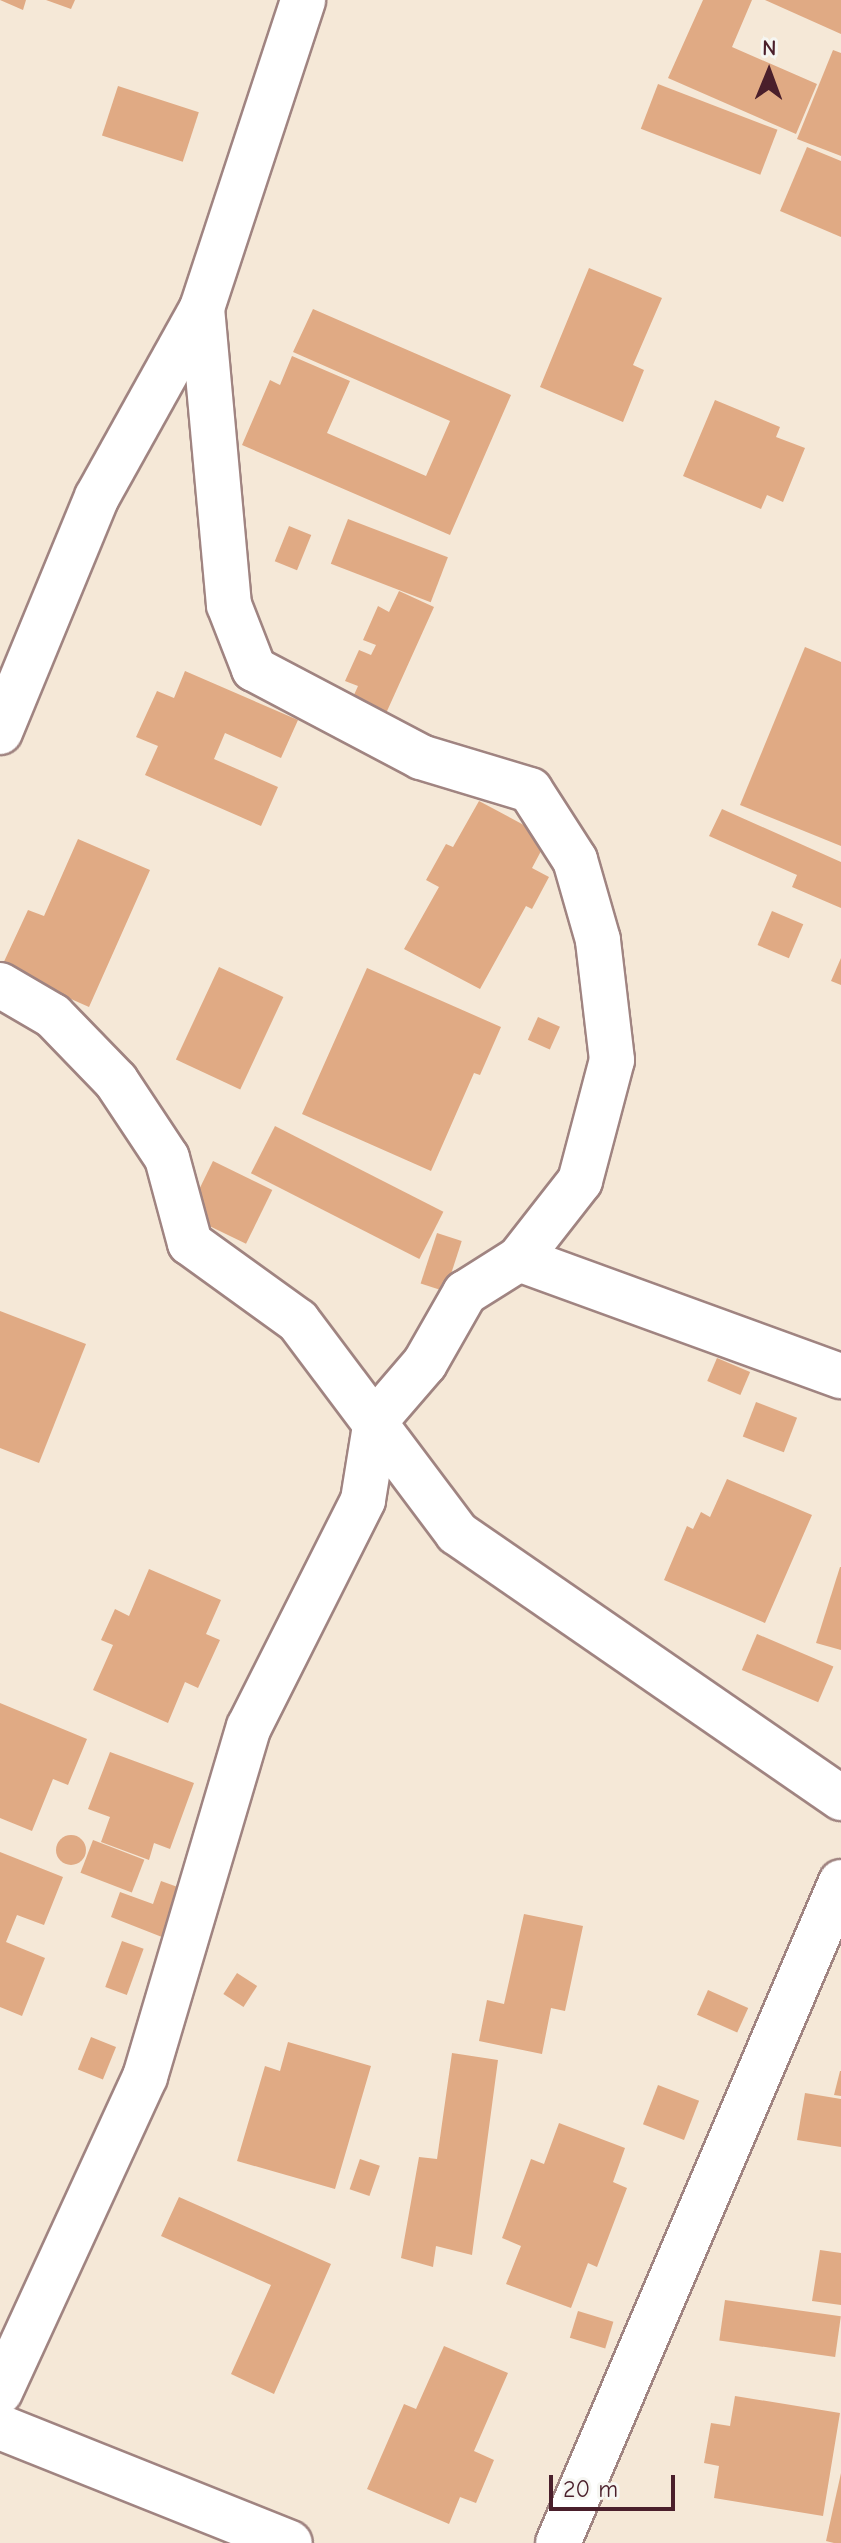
<!DOCTYPE html>
<style>
body{margin:0}
#map{position:relative;width:841px;height:2543px;overflow:hidden;background:#f5e8d7;font-family:"Comic Neue",sans-serif}
div>[style]{position:absolute}
.building>*{inset:0;background:#e0aa84;transform-origin:0 0}
.round{border-radius:50%}
.roads{filter:drop-shadow(2px 0 #a08481) drop-shadow(-2px 0 #a08481) drop-shadow(0 2px #a08481) drop-shadow(0 -2px #a08481)}
.minor>*{height:44px;margin:-22px;padding:0 22px;transform-origin:22px;border-radius:22px;background:#fff}
span{translate:-50% -50%;white-space:nowrap;text-align:center;line-height:1.15;-webkit-text-stroke:6px #f6f6f2;paint-order:stroke}
.north{position:absolute;left:729px;top:32px;width:80px;height:80px;-webkit-text-stroke:6px #f6f6f2;paint-order:stroke;rotate:1deg;font-size:22px;font-weight:700;line-height:32px;text-align:center;color:#4a1f2b}
.north::after{content:'';display:block;margin:auto;width:28px;height:36px;background:#4a1f2b;clip-path:polygon(50% 0,100% 100%,50% 72%,0 100%)}
.scale{position:absolute;left:549px;top:2475px;width:126px;height:36px;box-sizing:border-box;border:4px solid #4a1f2b;border-top:0;padding-left:10px;font-size:24px;line-height:28px;white-space:nowrap;color:#4a1f2b;-webkit-text-stroke:6px #f6f6f2;paint-order:stroke}
</style>
<div id="map">
<div class="building">
<i style="clip-path:polygon(0 0,26px 0,23px 10px)"></i>
<i style="clip-path:polygon(46px 0,75px 0,71px 9px)"></i>
<i style="clip-path:polygon(703px 0,752px 0,732px 47px,817px 84px,796px 134px,668px 78px)"></i>
<i style="clip-path:polygon(765px 0,841px 0,841px 34px)"></i>
<i style="clip-path:polygon(833px 50px,841px 53px,841px 156px,797px 139px)"></i>
<i style="left:658px;top:84px;width:128px;height:48px;rotate:21deg"></i>
<i style="left:118px;top:86px;width:85px;height:52px;rotate:18deg"></i>
<i style="clip-path:polygon(807px 147px,841px 161px,841px 237px,780px 211px)"></i>
<i style="clip-path:polygon(589px 268px,662px 298px,633px 365px,644px 370px,623px 422px,540px 387px)"></i>
<i style="clip-path:polygon(313px 309px,511px 395px,450px 535px,242px 445px,270px 380px,280px 385px,292px 356px,350px 381px,327px 433px,426px 476px,450px 421px,293px 352px)"></i>
<i style="clip-path:polygon(715px 400px,780px 427px,776px 437px,805px 448px,783px 502px,767px 495px,761px 509px,683px 476px)"></i>
<i style="left:348px;top:519px;width:107px;height:48px;rotate:21deg"></i>
<i style="left:289px;top:526px;width:24px;height:38px;rotate:22deg"></i>
<i style="clip-path:polygon(399px 591px,434px 607px,383px 720px,349px 706px,358px 686px,345px 681px,359px 650px,371px 655px,376px 645px,363px 640px,378px 606px,389px 612px)"></i>
<i style="clip-path:polygon(805px 647px,841px 662px,841px 846px,740px 805px)"></i>
<i style="clip-path:polygon(185px 671px,298px 720px,281px 758px,225px 733px,214px 759px,278px 787px,261px 826px,145px 775px,158px 746px,136px 737px,157px 691px,174px 698px)"></i>
<i style="clip-path:polygon(479px 801px,548px 838px,532px 868px,549px 877px,532px 909px,526px 906px,480px 989px,404px 949px,439px 887px,426px 880px,446px 844px,453px 847px)"></i>
<i style="clip-path:polygon(722px 809px,841px 862px,841px 908px,792px 887px,797px 875px,709px 836px)"></i>
<i style="clip-path:polygon(78px 839px,150px 870px,89px 1007px,1px 968px,28px 910px,44px 916px)"></i>
<i style="left:772px;top:911px;width:34px;height:37px;rotate:23deg"></i>
<i style="clip-path:polygon(841px 958px,841px 985px,831px 981px)"></i>
<i style="left:219px;top:967px;width:71px;height:102px;rotate:25deg"></i>
<i style="clip-path:polygon(367px 968px,501px 1027px,480px 1075px,474px 1073px,431px 1171px,302px 1114px)"></i>
<i style="left:538px;top:1017px;width:24px;height:25px;rotate:24deg"></i>
<i style="left:275px;top:1126px;width:189px;height:53px;rotate:27deg"></i>
<i style="left:213px;top:1161px;width:66px;height:60px;rotate:26deg"></i>
<i style="left:437px;top:1233px;width:26px;height:53px;rotate:18deg"></i>
<i style="clip-path:polygon(0 1311px,86px 1344px,39px 1463px,0 1448px)"></i>
<i style="left:717px;top:1358px;width:36px;height:25px;rotate:23deg"></i>
<i style="left:756px;top:1402px;width:44px;height:37px;rotate:21deg"></i>
<i style="clip-path:polygon(727px 1479px,812px 1515px,765px 1623px,664px 1580px,687px 1526px,693px 1529px,701px 1512px,710px 1517px)"></i>
<i style="clip-path:polygon(840px 1567px,841px 1567px,841px 1650px,816px 1643px)"></i>
<i style="clip-path:polygon(149px 1569px,221px 1600px,206px 1634px,220px 1640px,198px 1688px,185px 1682px,168px 1723px,93px 1690px,113px 1645px,101px 1640px,115px 1609px,129px 1616px)"></i>
<i style="left:757px;top:1634px;width:83px;height:39px;rotate:23deg"></i>
<i style="clip-path:polygon(0 1703px,87px 1739px,68px 1785px,53px 1779px,32px 1831px,0 1818px)"></i>
<i style="clip-path:polygon(110px 1752px,194px 1783px,170px 1849px,154px 1843px,149px 1860px,101px 1842px,110px 1817px,88px 1809px)"></i>
<i class="round" style="left:56px;top:1835px;width:30px;height:30px"></i>
<i style="left:93px;top:1840px;width:55px;height:35px;rotate:21deg"></i>
<i style="clip-path:polygon(0 1852px,63px 1877px,44px 1925px,17px 1915px,6px 1942px,45px 1958px,22px 2016px,0 2007px)"></i>
<i style="clip-path:polygon(161px 1881px,186px 1890px,167px 1939px,111px 1917px,120px 1892px,153px 1904px)"></i>
<i style="clip-path:polygon(524px 1914px,583px 1926px,565px 2011px,551px 2008px,542px 2054px,479px 2041px,487px 2000px,504px 2004px)"></i>
<i style="left:122px;top:1941px;width:23px;height:49px;rotate:20deg"></i>
<i style="left:237px;top:1973px;width:24px;height:25px;rotate:33deg"></i>
<i style="left:708px;top:1990px;width:44px;height:27px;rotate:24deg"></i>
<i style="left:91px;top:2037px;width:27px;height:35px;rotate:22deg"></i>
<i style="clip-path:polygon(288px 2042px,371px 2066px,335px 2189px,237px 2161px,265px 2066px,280px 2071px)"></i>
<i style="clip-path:polygon(452px 2053px,498px 2060px,472px 2255px,436px 2246px,433px 2267px,401px 2258px,419px 2157px,437px 2159px)"></i>
<i style="clip-path:polygon(840px 2071px,841px 2071px,841px 2096px,834px 2095px)"></i>
<i style="left:658px;top:2085px;width:44px;height:42px;rotate:21deg"></i>
<i style="clip-path:polygon(805px 2093px,841px 2099px,841px 2147px,797px 2140px)"></i>
<i style="clip-path:polygon(559px 2123px,625px 2148px,613px 2182px,627px 2188px,597px 2267px,588px 2263px,571px 2308px,506px 2284px,521px 2246px,502px 2238px,531px 2159px,544px 2164px)"></i>
<i style="left:360px;top:2159px;width:21px;height:32px;rotate:19deg"></i>
<i style="clip-path:polygon(179px 2197px,331px 2264px,274px 2394px,231px 2374px,271px 2285px,161px 2236px)"></i>
<i style="clip-path:polygon(820px 2250px,841px 2253px,841px 2305px,812px 2301px)"></i>
<i style="left:725px;top:2300px;width:117px;height:41px;rotate:8deg"></i>
<i style="left:578px;top:2311px;width:37px;height:28px;rotate:17deg"></i>
<i style="clip-path:polygon(444px 2346px,508px 2373px,474px 2451px,494px 2460px,476px 2503px,460px 2497px,449px 2524px,367px 2489px,404px 2404px,416px 2409px)"></i>
<i style="clip-path:polygon(735px 2396px,840px 2413px,823px 2516px,714px 2498px,719px 2466px,704px 2463px,711px 2423px,730px 2426px)"></i>
<i style="clip-path:polygon(841px 2473px,841px 2543px,834px 2543px,826px 2541px)"></i>
</div>
<div class="roads">
<div class="minor">
<i style="left:0;top:732px;width:254px;rotate:-67.6deg"></i>
<i style="left:97px;top:497px;width:216px;rotate:-60.9deg"></i>
<i style="left:202px;top:308px;width:324px;rotate:-71.8deg"></i>
<i style="left:0;top:985px;width:61px;rotate:30.3deg"></i>
<i style="left:53px;top:1016px;width:91px;rotate:45.9deg"></i>
<i style="left:116px;top:1081px;width:92px;rotate:56.5deg"></i>
<i style="left:167px;top:1158px;width:88px;rotate:74.9deg"></i>
<i style="left:190px;top:1243px;width:133px;rotate:35.8deg"></i>
<i style="left:298px;top:1321px;width:265px;rotate:53.1deg"></i>
<i style="left:457px;top:1533px;width:467px;rotate:34.6deg"></i>
<i style="left:519px;top:1259px;width:343px;rotate:20deg"></i>
<i style="left:0;top:2392px;width:347px;rotate:-65.3deg"></i>
<i style="left:145px;top:2077px;width:365px;rotate:-73.5deg"></i>
<i style="left:249px;top:1727px;width:254px;rotate:-63.3deg"></i>
<i style="left:363px;top:1500px;width:81px;rotate:-80.8deg"></i>
<i style="left:376px;top:1420px;width:75px;rotate:-49.3deg"></i>
<i style="left:425px;top:1363px;width:81px;rotate:-60.3deg"></i>
<i style="left:465px;top:1293px;width:64px;rotate:-32.2deg"></i>
<i style="left:519px;top:1259px;width:99px;rotate:-52deg"></i>
<i style="left:580px;top:1181px;width:125px;rotate:-75.2deg"></i>
<i style="left:612px;top:1060px;width:121px;rotate:-96.7deg"></i>
<i style="left:598px;top:940px;width:83px;rotate:-106deg"></i>
<i style="left:575px;top:860px;width:83px;rotate:-122.7deg"></i>
<i style="left:530px;top:790px;width:114px;rotate:-163.2deg"></i>
<i style="left:421px;top:757px;width:189px;rotate:-152.2deg"></i>
<i style="left:254px;top:669px;width:69px;rotate:-111.3deg"></i>
<i style="left:229px;top:605px;width:298px;rotate:-95.2deg"></i>
<i style="left:0;top:2427px;width:312px;rotate:21.8deg"></i>
<i style="left:558px;top:2543px;width:719px;rotate:-66.82deg"></i>
</div>
</div>
<div class="north">N</div>
<div class="scale">20 m</div>
</div>
